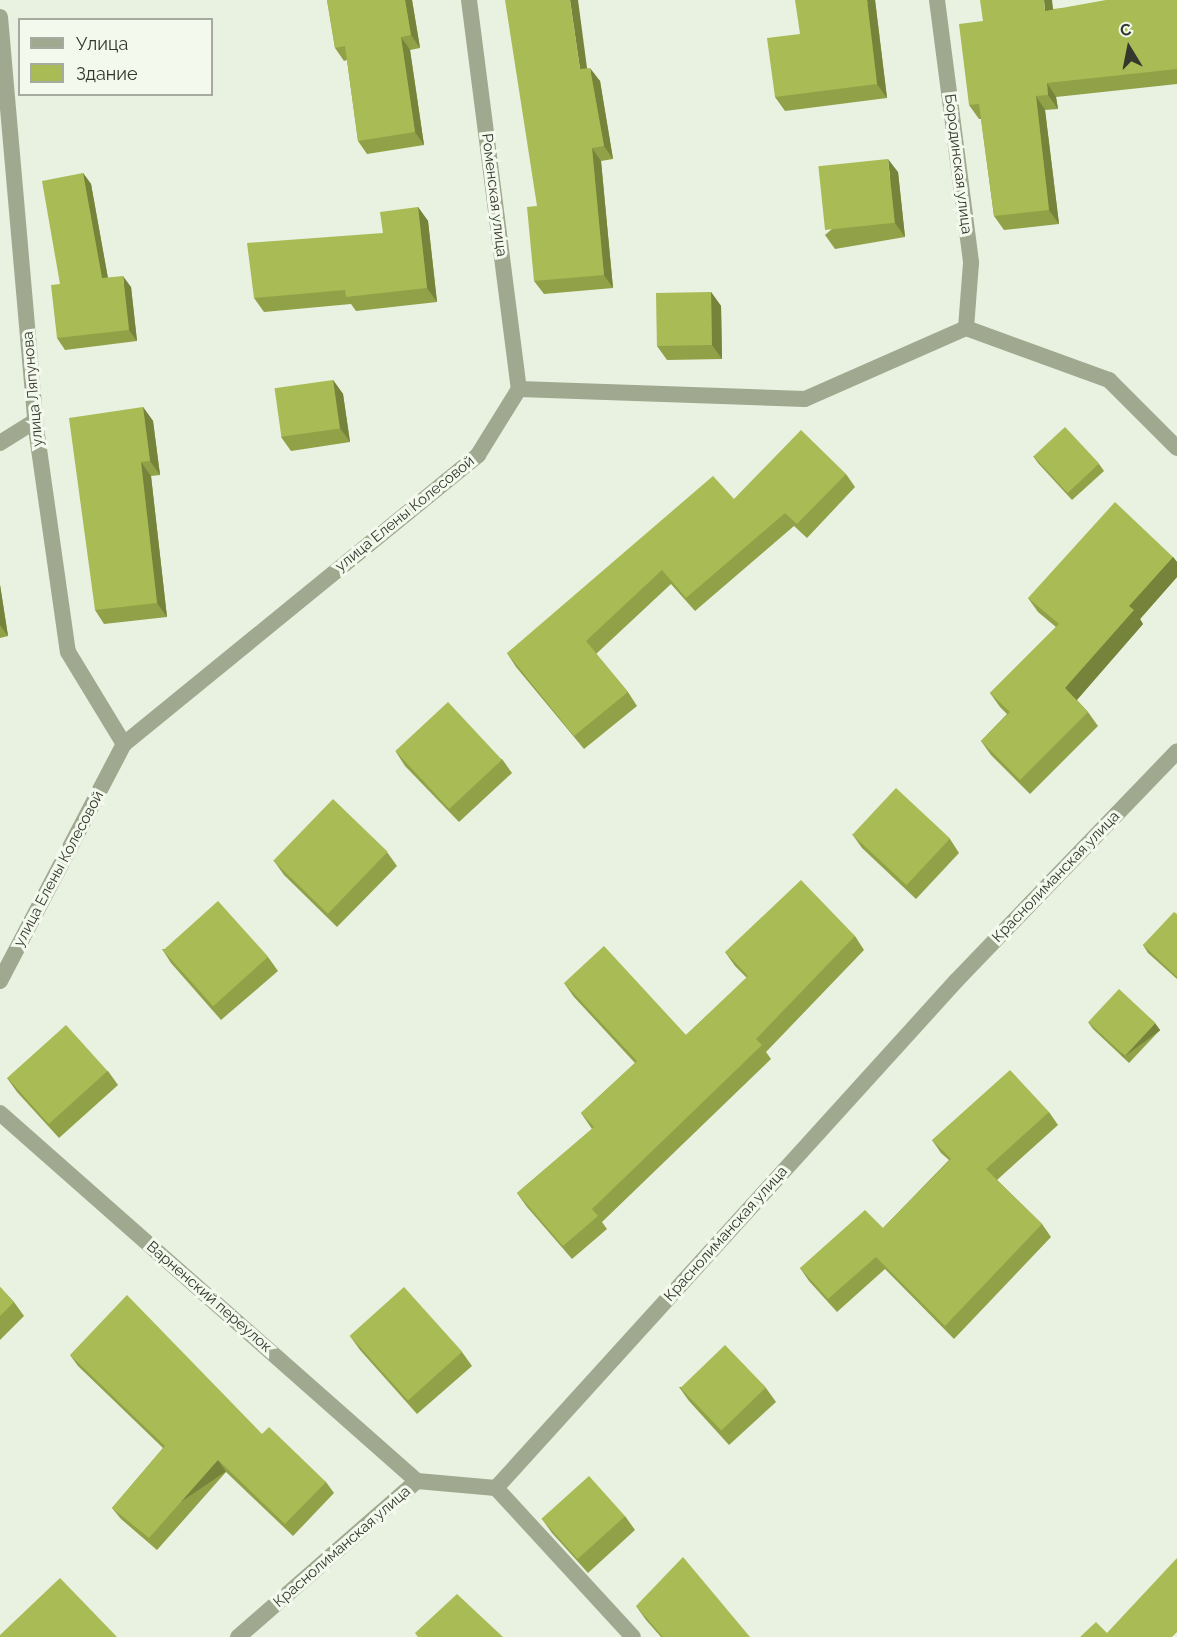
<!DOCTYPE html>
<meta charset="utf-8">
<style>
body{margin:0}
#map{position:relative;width:1177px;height:1637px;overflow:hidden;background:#e9f1e0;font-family:Raleway,sans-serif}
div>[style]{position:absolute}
.minor>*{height:16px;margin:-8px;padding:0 8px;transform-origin:8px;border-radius:8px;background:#a0a890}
.wall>*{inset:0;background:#90a148}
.shaded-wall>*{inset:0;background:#76833b;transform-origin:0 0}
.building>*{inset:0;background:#a8bb54;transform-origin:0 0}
span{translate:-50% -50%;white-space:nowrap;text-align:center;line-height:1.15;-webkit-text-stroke:6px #f3f9ed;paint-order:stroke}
.street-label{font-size:15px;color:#34372b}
.legend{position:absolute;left:18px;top:18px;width:195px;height:78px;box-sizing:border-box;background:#f3f9ed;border:2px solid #a7ab9f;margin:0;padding:8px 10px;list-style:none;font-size:18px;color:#34372b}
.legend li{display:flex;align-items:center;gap:12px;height:30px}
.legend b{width:30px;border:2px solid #a7ab9f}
.north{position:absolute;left:1099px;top:18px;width:60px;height:60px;-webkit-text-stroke:4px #f3f9ed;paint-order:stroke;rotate:350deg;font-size:16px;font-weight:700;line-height:24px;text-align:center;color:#34372b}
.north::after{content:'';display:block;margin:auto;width:21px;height:27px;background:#34372b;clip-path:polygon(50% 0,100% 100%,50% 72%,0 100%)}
</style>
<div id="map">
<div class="minor">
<i style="left:469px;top:0;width:392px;rotate:82.7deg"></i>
<i style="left:937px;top:0;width:265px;rotate:82.6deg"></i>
<i style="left:971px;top:263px;width:65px;rotate:94.4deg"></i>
<i style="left:0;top:17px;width:406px;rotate:85deg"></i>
<i style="left:35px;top:421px;width:233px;rotate:81.9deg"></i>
<i style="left:68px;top:652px;width:108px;rotate:58.7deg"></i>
<i style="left:0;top:443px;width:41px;rotate:-32.2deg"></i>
<i style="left:0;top:981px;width:267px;rotate:-62.4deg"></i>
<i style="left:124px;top:744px;width:457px;rotate:-39.2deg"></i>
<i style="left:478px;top:455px;width:78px;rotate:-58.2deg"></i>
<i style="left:519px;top:389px;width:286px;rotate:2deg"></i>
<i style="left:805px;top:399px;width:176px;rotate:-23.8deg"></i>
<i style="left:966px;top:328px;width:152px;rotate:20deg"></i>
<i style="left:1109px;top:380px;width:96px;rotate:45deg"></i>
<i style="left:0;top:1113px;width:556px;rotate:41.43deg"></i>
<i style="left:496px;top:1488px;width:202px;rotate:47.4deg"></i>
<i style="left:238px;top:1637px;width:237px;rotate:-41.1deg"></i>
<i style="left:417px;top:1481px;width:79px;rotate:5.1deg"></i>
<i style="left:496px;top:1488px;width:685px;rotate:-47.78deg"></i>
<i style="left:956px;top:981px;width:319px;rotate:-46.1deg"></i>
</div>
<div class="wall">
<i style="clip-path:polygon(327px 0,412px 0,420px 48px,410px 50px,424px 145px,367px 154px,358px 141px,347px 60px,344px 61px,335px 48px)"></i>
<i style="clip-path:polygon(875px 0,887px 98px,785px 111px,775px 97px,800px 34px)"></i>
<i style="clip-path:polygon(1177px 0,1177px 84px,1056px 97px,1058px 109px,1045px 110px,1059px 224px,1004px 230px,994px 216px,981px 119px,979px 119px,969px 105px,983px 21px,1053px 9px)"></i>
<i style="clip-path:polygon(587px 68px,600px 81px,613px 159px,601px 161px,613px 288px,544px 294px,534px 281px,537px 206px)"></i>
<i style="clip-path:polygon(898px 172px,905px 237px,835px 249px,825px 235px)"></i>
<i style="clip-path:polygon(83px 173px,91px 184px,108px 278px,131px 287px,137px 341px,65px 350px,57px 338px,60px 284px)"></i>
<i style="clip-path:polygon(418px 207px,428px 221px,437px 302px,356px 311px,351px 304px,264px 312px,254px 298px,383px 233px)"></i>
<i style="clip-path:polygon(711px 292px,721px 306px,722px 359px,667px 360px,657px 346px)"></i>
<i style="clip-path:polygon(333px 380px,343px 394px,350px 442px,291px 451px,281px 437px)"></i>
<i style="clip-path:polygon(143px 407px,153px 421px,160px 475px,151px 476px,167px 617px,104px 624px,95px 610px)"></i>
<i style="clip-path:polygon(1033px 456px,1099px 464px,1104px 471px,1072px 500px,1038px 463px)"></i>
<i style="clip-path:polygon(846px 474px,855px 487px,807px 538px,794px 526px,695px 611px,671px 584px,596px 654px,628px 692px,637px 706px,584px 749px,516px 667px,507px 653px,734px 499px)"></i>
<i style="clip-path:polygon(1173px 557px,1177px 562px,1177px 577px,1140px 619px,1143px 624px,1077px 700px,1088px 712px,1098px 726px,1030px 794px,991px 755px,981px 741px,1007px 714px,1000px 707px,990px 693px,1056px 627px,1038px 612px,1028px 598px)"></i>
<i style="clip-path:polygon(0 585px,8px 636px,0 638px)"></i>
<i style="clip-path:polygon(396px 752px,502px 759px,512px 773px,459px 822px,405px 766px)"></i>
<i style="clip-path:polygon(852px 834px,950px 839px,959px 853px,916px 899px,862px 848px)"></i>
<i style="clip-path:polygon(387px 852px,397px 866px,337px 927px,284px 875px,274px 861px)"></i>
<i style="clip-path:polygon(1177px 914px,1177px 979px,1148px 953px,1143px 945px)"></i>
<i style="clip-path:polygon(855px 936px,864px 950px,766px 1052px,771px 1059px,602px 1222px,607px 1229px,572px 1259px,527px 1207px,517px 1193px,592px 1129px,581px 1113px,635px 1063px,574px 997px,564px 983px,686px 1035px,747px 978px,735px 966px,725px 952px)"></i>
<i style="clip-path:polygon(162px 949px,268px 957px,278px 971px,221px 1020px,171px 963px)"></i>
<i style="clip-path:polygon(1088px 1022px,1160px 1030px,1129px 1063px,1093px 1029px)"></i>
<i style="clip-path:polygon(108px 1071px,118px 1085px,59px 1138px,17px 1092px,7px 1078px)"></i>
<i style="clip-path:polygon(1049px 1112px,1058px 1125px,997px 1180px,1042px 1224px,1051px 1237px,954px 1339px,885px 1269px,837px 1312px,809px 1281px,800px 1268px,883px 1228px,949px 1160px,941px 1153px,932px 1140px)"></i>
<i style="clip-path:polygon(0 1287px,14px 1302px,24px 1316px,0 1340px)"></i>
<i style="clip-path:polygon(350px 1336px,462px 1352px,472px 1366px,417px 1414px,360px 1350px)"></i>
<i style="clip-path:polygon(70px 1355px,262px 1434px,326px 1482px,334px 1493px,293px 1536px,226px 1472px,157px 1550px,121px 1519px,112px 1508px,163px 1448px,78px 1366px)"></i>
<i style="clip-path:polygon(679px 1387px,766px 1388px,776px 1402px,729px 1445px,689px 1401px)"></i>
<i style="clip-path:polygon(625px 1516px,635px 1530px,588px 1573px,552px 1533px,542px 1519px)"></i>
<i style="clip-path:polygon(636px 1606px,750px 1637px,661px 1637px,646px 1620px)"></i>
</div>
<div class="shaded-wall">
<i style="clip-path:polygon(405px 0,412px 0,420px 48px,411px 35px)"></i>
<i style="clip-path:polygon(570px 0,578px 0,589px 83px,580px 69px)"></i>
<i style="clip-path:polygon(867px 0,875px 0,887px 98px,877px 84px)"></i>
<i style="clip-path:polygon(1044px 0,1052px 0,1055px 25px,1045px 11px)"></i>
<i style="clip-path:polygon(401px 37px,410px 50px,424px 145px,415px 132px)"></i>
<i style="clip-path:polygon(590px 68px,600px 81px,613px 159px,604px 146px)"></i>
<i style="clip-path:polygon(1047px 83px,1056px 97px,1058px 109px,1048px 95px)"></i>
<i style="clip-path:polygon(1036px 96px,1045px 110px,1059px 224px,1049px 210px)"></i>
<i style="clip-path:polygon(592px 148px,601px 161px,613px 288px,604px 275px)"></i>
<i style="clip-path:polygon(888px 159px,898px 172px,905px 237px,895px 223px)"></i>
<i style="clip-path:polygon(83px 173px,91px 184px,110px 290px,102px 278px)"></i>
<i style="clip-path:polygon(418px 207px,428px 221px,437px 302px,427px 288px)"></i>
<i style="clip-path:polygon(123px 276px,131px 287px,137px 341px,129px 330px)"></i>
<i style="clip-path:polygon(711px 292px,721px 306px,722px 359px,712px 345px)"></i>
<i style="clip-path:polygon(333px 380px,343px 394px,350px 442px,340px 428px)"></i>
<i style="clip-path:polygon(143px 407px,153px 421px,160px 475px,150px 461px)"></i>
<i style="clip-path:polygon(141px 462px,151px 476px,167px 617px,157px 603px)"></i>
<i style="clip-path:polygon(1173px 557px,1177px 562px,1177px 577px,1140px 619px,1143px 624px,1075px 702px,1065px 688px,1129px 606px)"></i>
<i style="clip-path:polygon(0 585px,8px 636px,0 625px)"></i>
<i style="left:1155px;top:1023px;width:9px;height:45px;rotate:54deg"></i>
<i style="left:218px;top:1460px;width:14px;height:104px;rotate:56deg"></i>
</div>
<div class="building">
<i style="clip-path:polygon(327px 0,405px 0,411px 35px,401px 37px,415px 132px,358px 141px,345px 46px,335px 48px)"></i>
<i style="clip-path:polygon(505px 0,570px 0,580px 69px,590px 68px,604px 146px,592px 148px,604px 275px,534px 281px,527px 207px,537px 206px)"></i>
<i style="clip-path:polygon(795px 0,867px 0,877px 84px,775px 97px,767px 38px,800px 34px)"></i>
<i style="clip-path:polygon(980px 0,1044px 0,1045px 11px,1106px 0,1177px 0,1177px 69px,1047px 83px,1048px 95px,1036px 96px,1049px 210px,994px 216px,979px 104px,969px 105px,959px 24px,983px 21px)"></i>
<i style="left:888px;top:159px;width:64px;height:70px;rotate:84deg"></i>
<i style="clip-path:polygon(83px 173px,102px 278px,123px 276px,129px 330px,57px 338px,51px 285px,60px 284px,42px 181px)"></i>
<i style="clip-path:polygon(418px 207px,427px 288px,346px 297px,345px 290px,254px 298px,247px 243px,383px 233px,380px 212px)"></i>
<i style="left:711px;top:292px;width:53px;height:55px;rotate:89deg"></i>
<i style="left:333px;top:380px;width:49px;height:59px;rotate:82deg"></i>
<i style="clip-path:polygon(143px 407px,150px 461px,141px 462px,157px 603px,95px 610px,69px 418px)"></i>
<i style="left:1065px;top:427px;width:50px;height:43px;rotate:47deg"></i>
<i style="clip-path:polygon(801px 430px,846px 474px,797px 524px,785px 513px,686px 598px,662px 570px,586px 641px,628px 692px,574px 736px,507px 653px,713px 476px,734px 499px)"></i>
<i style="clip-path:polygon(1115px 502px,1173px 557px,1129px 606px,1134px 610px,1065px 688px,1088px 712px,1020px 780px,981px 741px,1010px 712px,990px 693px,1059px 624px,1028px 598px)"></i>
<i style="left:448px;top:702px;width:79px;height:72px;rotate:47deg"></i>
<i style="left:896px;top:788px;width:74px;height:64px;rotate:43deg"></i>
<i style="left:333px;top:799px;width:76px;height:86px;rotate:44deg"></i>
<i style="clip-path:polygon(801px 880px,855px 936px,756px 1039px,762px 1045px,592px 1209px,598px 1216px,563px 1246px,517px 1193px,594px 1127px,581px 1113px,637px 1061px,564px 983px,604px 946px,686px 1035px,748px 976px,725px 952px)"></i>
<i style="left:218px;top:901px;width:75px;height:74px;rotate:48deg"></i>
<i style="clip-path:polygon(1174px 912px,1177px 914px,1177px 977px,1143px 945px)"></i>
<i style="left:1119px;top:989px;width:50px;height:45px;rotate:43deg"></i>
<i style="left:66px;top:1025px;width:62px;height:79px;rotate:48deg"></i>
<i style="clip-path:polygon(1010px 1070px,1049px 1112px,986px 1169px,1042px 1224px,945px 1326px,876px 1257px,828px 1299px,800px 1268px,865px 1210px,883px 1228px,951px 1159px,932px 1140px)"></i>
<i style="clip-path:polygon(0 1287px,14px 1302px,0 1316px)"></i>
<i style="left:404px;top:1287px;width:87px;height:73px;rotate:48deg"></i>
<i style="clip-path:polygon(127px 1295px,262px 1434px,269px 1427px,326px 1482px,285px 1524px,218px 1460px,149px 1538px,112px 1508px,165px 1446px,70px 1355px)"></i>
<i style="left:725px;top:1345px;width:59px;height:62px;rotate:46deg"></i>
<i style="left:589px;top:1476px;width:54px;height:64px;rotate:48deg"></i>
<i style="clip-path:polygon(683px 1557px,750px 1637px,663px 1637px,636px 1606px)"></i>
<i style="clip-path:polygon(1177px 1558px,1177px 1632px,1172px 1637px,1080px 1637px,1096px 1622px,1107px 1633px)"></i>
<i style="clip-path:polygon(60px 1578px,117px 1637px,0 1637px,0 1635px)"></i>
<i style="clip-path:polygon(457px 1594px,503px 1637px,418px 1637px,415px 1633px)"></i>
</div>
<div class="street-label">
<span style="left:958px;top:164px;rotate:83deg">Бородинская улица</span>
<span style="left:494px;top:195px;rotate:83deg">Роменская улица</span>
<span style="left:33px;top:389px;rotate:-95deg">улица Ляпунова</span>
<span style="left:405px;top:514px;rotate:-39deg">улица Елены Колесовой</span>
<span style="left:59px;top:869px;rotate:-62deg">улица Елены Колесовой</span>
<span style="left:1056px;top:877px;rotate:-46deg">Краснолиманская улица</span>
<span style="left:726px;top:1234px;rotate:-48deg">Краснолиманская улица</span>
<span style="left:209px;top:1297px;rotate:41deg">Варненский переулок</span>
<span style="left:342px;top:1547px;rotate:-41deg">Краснолиманская улица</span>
</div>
<ul class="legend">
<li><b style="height:8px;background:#a0a890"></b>Улица</li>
<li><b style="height:16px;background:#a8bb54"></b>Здание</li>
</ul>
<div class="north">С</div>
</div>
